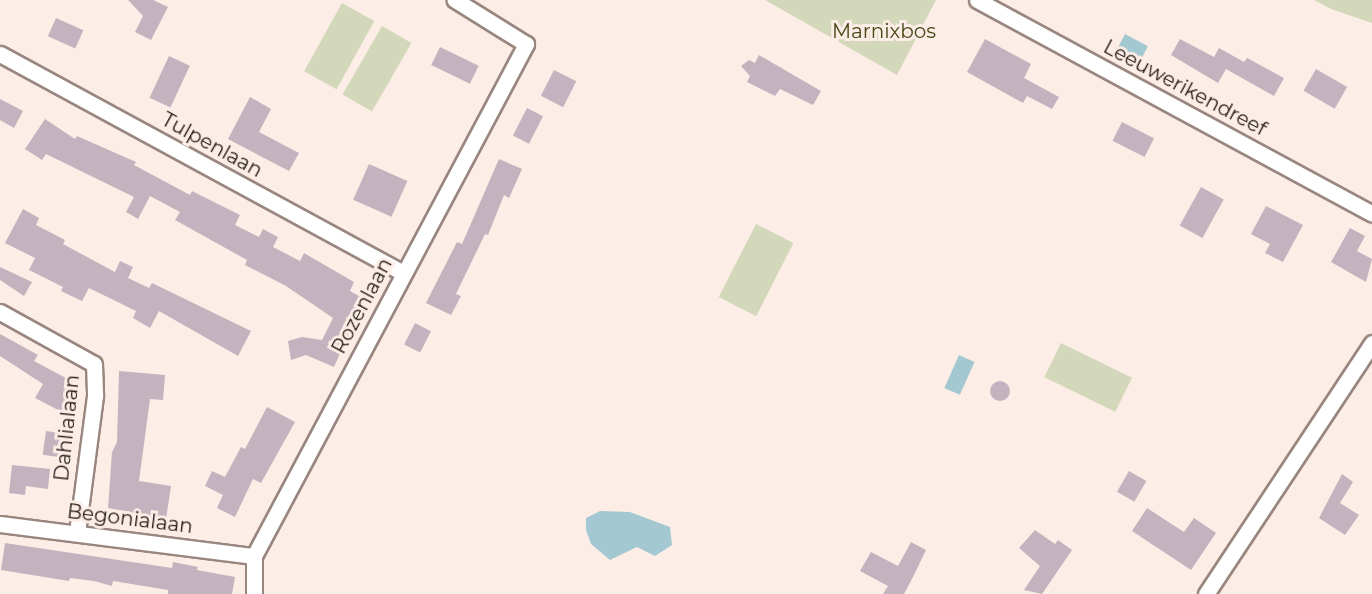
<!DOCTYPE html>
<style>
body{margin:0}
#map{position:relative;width:1372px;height:594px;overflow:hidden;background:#fcede6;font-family:Montserrat,sans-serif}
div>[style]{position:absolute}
.green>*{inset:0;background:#d4d8ba;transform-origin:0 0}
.water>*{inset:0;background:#a3c8d1;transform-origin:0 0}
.building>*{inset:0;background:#c4b3be;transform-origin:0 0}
.round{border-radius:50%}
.roads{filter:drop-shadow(2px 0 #98867f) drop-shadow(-2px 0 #98867f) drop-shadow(0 2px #98867f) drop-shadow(0 -2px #98867f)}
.street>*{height:15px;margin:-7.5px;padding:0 7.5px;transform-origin:7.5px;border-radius:7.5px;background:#fff}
span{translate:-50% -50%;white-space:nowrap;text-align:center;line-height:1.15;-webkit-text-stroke:6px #fcede6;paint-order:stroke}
.park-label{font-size:20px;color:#464a18}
.street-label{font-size:20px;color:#211a17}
</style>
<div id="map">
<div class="green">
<i style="clip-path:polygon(765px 0,936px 0,897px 75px)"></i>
<i style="clip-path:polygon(1314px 0,1372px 0,1372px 23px,1331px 9px)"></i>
<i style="left:342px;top:3px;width:37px;height:78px;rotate:29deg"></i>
<i style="left:382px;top:26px;width:34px;height:79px;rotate:30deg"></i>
<i style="left:756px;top:224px;width:42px;height:82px;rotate:27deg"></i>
<i style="left:1061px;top:343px;width:79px;height:38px;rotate:26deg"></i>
</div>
<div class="water">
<i style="left:1125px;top:34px;width:26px;height:16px;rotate:28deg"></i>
<i style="left:959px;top:355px;width:17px;height:36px;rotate:24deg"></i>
<i style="clip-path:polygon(600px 511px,630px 512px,670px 527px,672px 545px,655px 556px,637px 547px,610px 560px,591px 544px,586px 530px,586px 518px)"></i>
</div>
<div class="building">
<i style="clip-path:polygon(128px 0,153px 0,168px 7px,151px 40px,135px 32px,143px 16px)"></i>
<i style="left:56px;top:18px;width:30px;height:20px;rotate:24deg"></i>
<i style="clip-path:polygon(985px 39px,1031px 64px,1024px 78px,1059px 97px,1052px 109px,1027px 96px,1023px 103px,967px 72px)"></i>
<i style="clip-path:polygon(1180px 39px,1214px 57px,1219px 48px,1244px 62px,1247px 58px,1284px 78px,1274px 96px,1226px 69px,1218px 83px,1171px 55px)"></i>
<i style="left:440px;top:47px;width:43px;height:20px;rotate:26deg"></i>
<i style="clip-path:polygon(759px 55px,821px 91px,813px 105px,780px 89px,775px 96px,747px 82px,750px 76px,741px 66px,749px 60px,755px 63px)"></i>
<i style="left:169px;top:56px;width:23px;height:46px;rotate:25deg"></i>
<i style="left:1316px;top:69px;width:36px;height:25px;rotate:30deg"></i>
<i style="left:554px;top:70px;width:25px;height:29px;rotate:27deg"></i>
<i style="clip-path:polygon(250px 97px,271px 109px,259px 132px,299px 153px,289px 171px,228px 139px)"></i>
<i style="clip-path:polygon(0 99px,23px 111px,14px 128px,0 120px)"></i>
<i style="left:527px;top:108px;width:18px;height:31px;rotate:27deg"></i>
<i style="clip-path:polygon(45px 119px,75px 139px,77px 136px,136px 162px,134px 165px,190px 195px,192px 191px,240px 215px,235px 225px,259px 237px,263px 229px,278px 237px,273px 247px,300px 261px,304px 253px,354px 282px,350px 291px,364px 299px,334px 367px,306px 355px,291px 360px,288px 341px,302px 337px,322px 340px,333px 318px,286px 286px,245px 265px,247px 260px,175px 220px,180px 212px,150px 196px,138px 219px,126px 212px,134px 197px,46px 154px,42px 160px,25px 149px)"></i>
<i style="left:1122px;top:122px;width:36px;height:21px;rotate:27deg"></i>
<i style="clip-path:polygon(499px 159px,522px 169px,509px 198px,504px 195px,488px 235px,485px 234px,456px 294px,461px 296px,451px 315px,426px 303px,457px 242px,462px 244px)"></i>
<i style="left:369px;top:164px;width:42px;height:39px;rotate:24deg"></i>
<i style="left:1201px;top:187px;width:26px;height:44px;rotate:29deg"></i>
<i style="clip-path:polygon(1266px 206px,1303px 225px,1283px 262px,1265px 253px,1270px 244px,1251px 234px)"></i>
<i style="clip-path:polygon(23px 209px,39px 218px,36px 225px,65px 240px,63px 244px,115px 272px,120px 261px,133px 267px,128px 278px,149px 288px,152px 283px,251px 331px,238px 356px,159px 311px,150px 328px,133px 318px,136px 311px,89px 288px,82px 301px,61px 291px,63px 287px,29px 270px,35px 258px,5px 243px)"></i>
<i style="clip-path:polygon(1350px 228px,1365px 236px,1357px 251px,1372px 259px,1366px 282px,1331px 262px)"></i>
<i style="clip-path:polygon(0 267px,32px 282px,24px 296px,0 280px)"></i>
<i style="left:415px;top:323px;width:18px;height:24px;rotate:27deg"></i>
<i style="clip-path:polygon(0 334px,38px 355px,34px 361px,79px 385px,64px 413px,35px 398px,43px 384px,0 356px)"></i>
<i style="clip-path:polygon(119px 371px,165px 375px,163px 400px,150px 399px,139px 481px,171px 486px,166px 519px,108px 508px,112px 452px,117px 442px)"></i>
<i class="round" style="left:990px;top:381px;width:20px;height:20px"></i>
<i style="clip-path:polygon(267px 407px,295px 422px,261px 483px,253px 479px,235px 517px,217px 508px,223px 495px,205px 486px,212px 471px,225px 477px,241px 447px,245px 449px)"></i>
<i style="left:46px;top:431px;width:21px;height:24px;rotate:8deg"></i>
<i style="clip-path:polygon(12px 465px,50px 469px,48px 489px,26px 486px,25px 495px,9px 493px)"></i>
<i style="left:1129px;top:471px;width:20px;height:24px;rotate:30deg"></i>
<i style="clip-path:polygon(1342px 474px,1353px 482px,1340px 503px,1359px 515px,1345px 535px,1319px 518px)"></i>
<i style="clip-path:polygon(1147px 508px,1184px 532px,1194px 518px,1216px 533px,1191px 570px,1132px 531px)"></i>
<i style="clip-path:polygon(1035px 530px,1055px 544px,1058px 540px,1072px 550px,1042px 594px,1024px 590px,1040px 566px,1019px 548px)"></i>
<i style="clip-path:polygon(911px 542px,926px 550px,914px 575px,904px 594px,883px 594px,888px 586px,860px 571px,871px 552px,898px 566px)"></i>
<i style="clip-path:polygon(5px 543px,172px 568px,173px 562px,198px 567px,197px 570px,235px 577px,232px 594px,168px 594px,168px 590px,113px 581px,112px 586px,94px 581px,70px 578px,69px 581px,1px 570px)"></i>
</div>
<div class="roads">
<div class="street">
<i style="left:977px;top:0;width:449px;rotate:28.4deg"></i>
<i style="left:0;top:54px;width:459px;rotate:28.5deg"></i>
<i style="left:0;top:312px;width:107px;rotate:29deg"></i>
<i style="left:94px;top:364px;width:32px;rotate:88deg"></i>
<i style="left:95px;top:396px;width:138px;rotate:97.5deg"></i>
<i style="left:0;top:524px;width:256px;rotate:7.2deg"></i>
<i style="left:254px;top:594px;width:38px;rotate:-90deg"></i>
<i style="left:254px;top:556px;width:580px;rotate:-62.02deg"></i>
<i style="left:526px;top:44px;width:84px;rotate:-148.2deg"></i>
<i style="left:1206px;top:594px;width:301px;rotate:-56.5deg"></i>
</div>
</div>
<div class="park-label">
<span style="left:884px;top:31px">Marnixbos</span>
</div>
<div class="street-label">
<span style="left:1185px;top:88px;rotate:28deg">Leeuwerikendreef</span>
<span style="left:212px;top:145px;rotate:29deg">Tulpenlaan</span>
<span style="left:362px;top:306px;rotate:-62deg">Rozenlaan</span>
<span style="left:67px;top:428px;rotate:-84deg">Dahlialaan</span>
<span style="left:130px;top:519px;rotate:7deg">Begonialaan</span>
</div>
</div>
